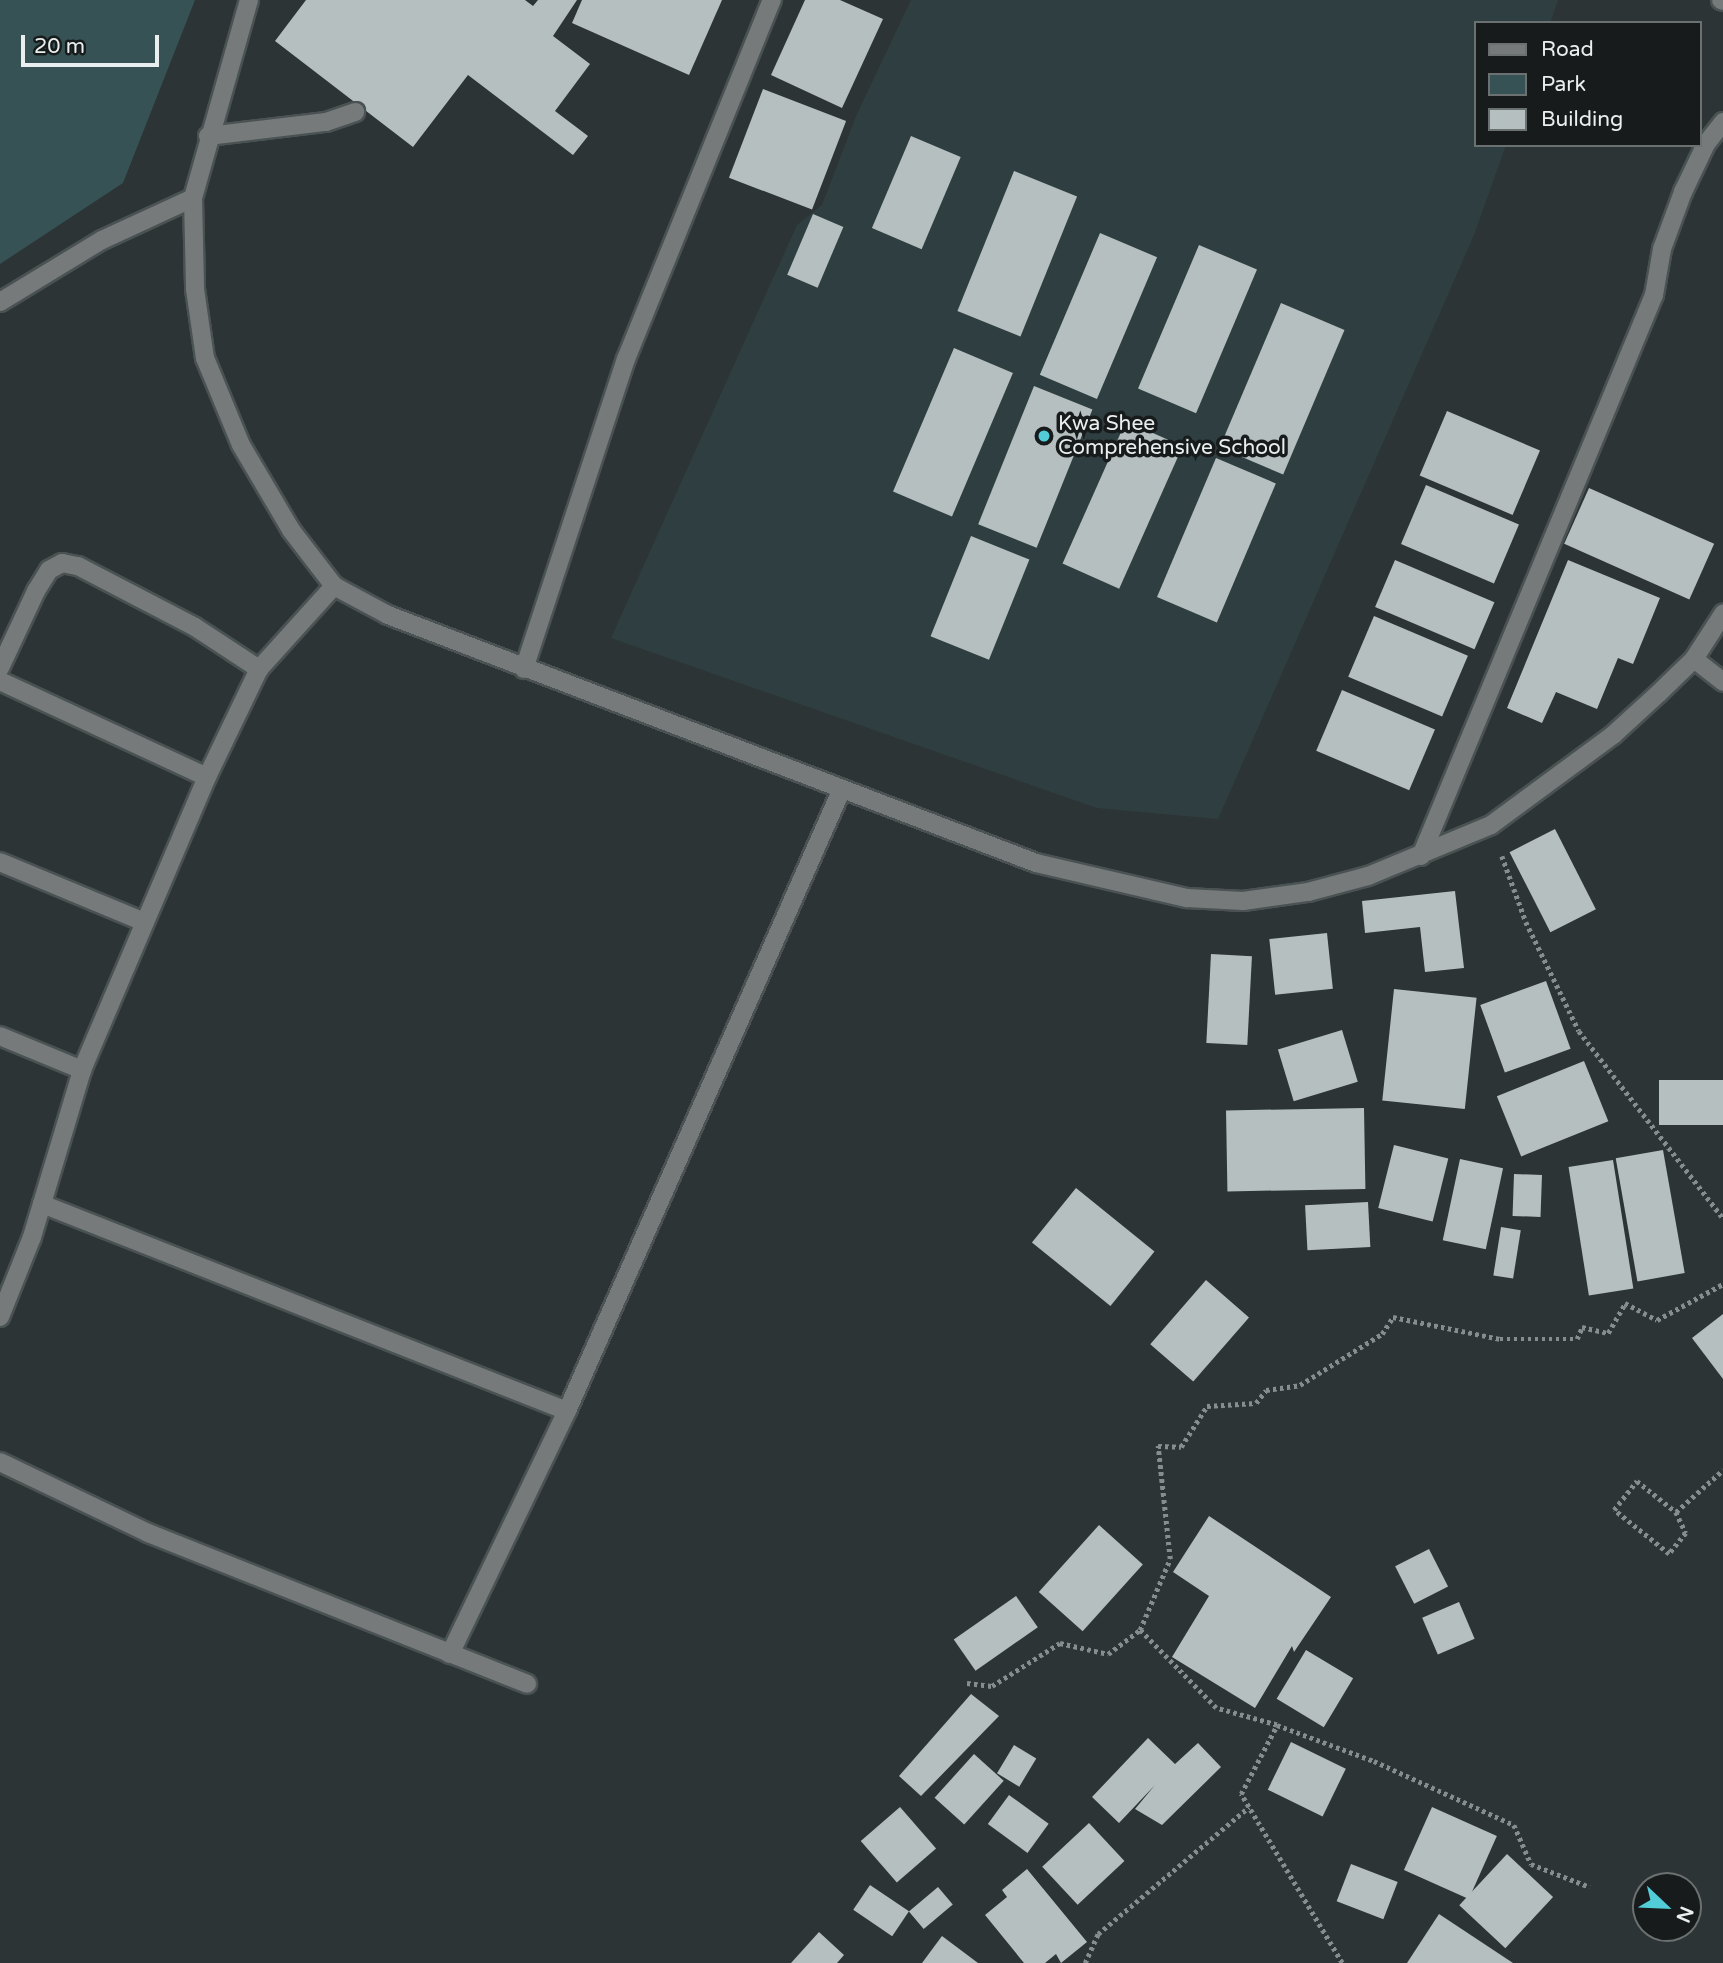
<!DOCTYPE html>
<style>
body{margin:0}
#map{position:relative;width:1723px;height:1963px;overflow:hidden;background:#2c3435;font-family:"Varela Round",sans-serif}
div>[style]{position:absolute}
.built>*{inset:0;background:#2f3f41}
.green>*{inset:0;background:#375254}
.building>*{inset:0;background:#b5bfc0;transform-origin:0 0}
.path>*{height:4.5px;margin-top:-2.25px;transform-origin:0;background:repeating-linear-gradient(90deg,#868d8e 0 3.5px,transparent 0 7px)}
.roads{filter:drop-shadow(2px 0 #4a5253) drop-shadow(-2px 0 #4a5253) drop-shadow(0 2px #4a5253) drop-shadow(0 -2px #4a5253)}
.minor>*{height:18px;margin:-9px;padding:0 9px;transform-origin:9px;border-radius:9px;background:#767a7a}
.dots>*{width:19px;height:19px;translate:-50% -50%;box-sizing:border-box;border:4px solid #171b1b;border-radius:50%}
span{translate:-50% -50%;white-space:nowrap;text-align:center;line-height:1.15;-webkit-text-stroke:7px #171b1b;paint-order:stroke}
.poi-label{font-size:21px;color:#e9efef}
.left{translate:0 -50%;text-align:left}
.legend{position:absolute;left:1474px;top:21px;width:228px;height:126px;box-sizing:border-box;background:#171b1b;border:2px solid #6b7070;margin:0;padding:9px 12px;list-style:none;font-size:21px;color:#e9efef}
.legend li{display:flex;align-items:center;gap:14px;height:35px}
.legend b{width:35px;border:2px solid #6b7070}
.north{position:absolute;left:1632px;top:1872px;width:70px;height:70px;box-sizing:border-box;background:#171b1b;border:2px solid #6b7070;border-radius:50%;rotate:113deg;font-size:19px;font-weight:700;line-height:28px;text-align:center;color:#e9efef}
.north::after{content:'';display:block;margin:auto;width:24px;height:32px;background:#52ccd6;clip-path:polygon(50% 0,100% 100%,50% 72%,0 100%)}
.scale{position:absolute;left:21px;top:35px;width:138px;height:32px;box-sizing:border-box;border:4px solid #e9efef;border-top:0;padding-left:9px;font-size:21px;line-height:24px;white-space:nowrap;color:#e9efef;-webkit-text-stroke:5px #171b1b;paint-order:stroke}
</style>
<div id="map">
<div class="built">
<i style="clip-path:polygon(911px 0,1558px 0,1550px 23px,1476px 23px,1476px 145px,1506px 145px,1474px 235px,1218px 819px,1097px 808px,611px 638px,797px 225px,822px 205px,857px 114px)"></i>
</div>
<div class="green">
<i style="clip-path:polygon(0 0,195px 0,123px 183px,0 264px)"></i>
</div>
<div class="building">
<i style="clip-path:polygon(306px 0,525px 0,533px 6px,538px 0,577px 0,553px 36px,590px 64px,555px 111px,588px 136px,573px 155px,468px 75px,413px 147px,275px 41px)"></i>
<i style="clip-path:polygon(582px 0,722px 0,689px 75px,572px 23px)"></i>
<i style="clip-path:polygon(805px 0,840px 0,883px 19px,842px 108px,771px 75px)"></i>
<i style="left:763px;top:89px;width:89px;height:95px;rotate:21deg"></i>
<i style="left:911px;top:136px;width:54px;height:100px;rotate:23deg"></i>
<i style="left:1014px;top:171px;width:68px;height:151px;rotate:22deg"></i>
<i style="left:813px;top:214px;width:33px;height:66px;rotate:23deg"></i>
<i style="left:1100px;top:233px;width:62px;height:154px;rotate:23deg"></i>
<i style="left:1199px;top:245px;width:63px;height:156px;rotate:23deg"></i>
<i style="left:1281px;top:303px;width:69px;height:157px;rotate:23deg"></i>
<i style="left:954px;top:348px;width:64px;height:156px;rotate:23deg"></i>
<i style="left:1034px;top:386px;width:63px;height:149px;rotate:22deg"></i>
<i style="left:1447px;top:411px;width:101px;height:70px;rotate:23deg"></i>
<i style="left:1126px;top:421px;width:62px;height:156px;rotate:24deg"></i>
<i style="left:1216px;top:458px;width:65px;height:151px;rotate:23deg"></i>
<i style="left:1426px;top:485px;width:101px;height:64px;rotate:23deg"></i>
<i style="left:1589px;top:488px;width:137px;height:61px;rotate:24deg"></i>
<i style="left:971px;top:536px;width:63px;height:108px;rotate:22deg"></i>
<i style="left:1395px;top:560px;width:108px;height:51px;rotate:23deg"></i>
<i style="clip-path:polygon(1568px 560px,1660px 598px,1633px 664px,1618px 658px,1597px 709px,1556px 692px,1542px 723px,1507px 708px)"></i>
<i style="left:1374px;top:616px;width:102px;height:66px;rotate:23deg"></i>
<i style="left:1342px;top:690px;width:101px;height:66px;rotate:23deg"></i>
<i style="left:1555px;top:829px;width:90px;height:51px;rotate:63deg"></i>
<i style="clip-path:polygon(1455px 891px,1464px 968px,1425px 972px,1420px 927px,1365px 933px,1362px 901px)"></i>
<i style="left:1327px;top:933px;width:56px;height:58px;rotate:84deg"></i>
<i style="left:1211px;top:954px;width:41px;height:89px;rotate:3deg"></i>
<i style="left:1546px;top:981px;width:72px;height:70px;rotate:70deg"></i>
<i style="left:1394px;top:989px;width:83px;height:112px;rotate:6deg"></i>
<i style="left:1342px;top:1030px;width:54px;height:67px;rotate:73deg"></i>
<i style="left:1584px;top:1061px;width:65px;height:94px;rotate:68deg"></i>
<i style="left:1723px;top:1080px;width:45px;height:64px;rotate:90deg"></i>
<i style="left:1364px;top:1108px;width:81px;height:138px;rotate:89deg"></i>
<i style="left:1394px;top:1145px;width:56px;height:65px;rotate:14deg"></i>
<i style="left:1663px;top:1150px;width:125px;height:48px;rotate:80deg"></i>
<i style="left:1460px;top:1159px;width:44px;height:83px;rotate:12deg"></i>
<i style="left:1613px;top:1160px;width:130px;height:45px;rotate:81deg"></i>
<i style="left:1514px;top:1174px;width:28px;height:42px;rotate:2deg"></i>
<i style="left:1076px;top:1188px;width:101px;height:70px;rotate:39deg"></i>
<i style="left:1368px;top:1202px;width:45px;height:63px;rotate:87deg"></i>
<i style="left:1501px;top:1227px;width:20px;height:49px;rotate:9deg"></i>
<i style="left:1206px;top:1280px;width:57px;height:85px;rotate:41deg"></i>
<i style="clip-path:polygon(1723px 1314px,1723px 1379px,1692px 1338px)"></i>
<i style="clip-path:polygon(1209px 1516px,1331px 1597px,1294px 1652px,1292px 1646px,1255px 1708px,1172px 1657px,1209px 1596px,1173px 1572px)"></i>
<i style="left:1099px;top:1525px;width:59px;height:90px;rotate:42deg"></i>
<i style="left:1429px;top:1549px;width:42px;height:38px;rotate:63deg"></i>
<i style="left:1016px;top:1596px;width:38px;height:76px;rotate:55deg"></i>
<i style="left:1459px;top:1602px;width:40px;height:40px;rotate:67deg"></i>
<i style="left:1306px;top:1650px;width:55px;height:57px;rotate:31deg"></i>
<i style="clip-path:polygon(971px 1694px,999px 1716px,921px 1796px,899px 1776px)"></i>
<i style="clip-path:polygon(1148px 1738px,1175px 1764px,1198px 1743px,1221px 1767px,1162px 1825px,1135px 1809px,1155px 1785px,1119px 1823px,1092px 1797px)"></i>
<i style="left:1291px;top:1742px;width:61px;height:53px;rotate:26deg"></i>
<i style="left:1014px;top:1745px;width:26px;height:33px;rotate:31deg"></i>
<i style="left:974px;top:1754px;width:40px;height:59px;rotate:42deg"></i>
<i style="left:1009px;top:1795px;width:49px;height:36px;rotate:36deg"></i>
<i style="left:900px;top:1807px;width:55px;height:52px;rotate:49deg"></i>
<i style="left:1432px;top:1807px;width:71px;height:69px;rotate:24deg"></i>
<i style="left:1089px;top:1823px;width:52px;height:64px;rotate:47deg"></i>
<i style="left:1507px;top:1854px;width:63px;height:70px;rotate:43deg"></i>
<i style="left:1351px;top:1864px;width:50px;height:40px;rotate:21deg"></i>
<i style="clip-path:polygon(1027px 1869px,1087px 1942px,1061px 1963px,1056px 1954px,1045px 1963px,1024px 1963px,985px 1915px,1007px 1897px,1002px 1890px)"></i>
<i style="left:870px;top:1885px;width:47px;height:30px;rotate:34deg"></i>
<i style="left:938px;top:1887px;width:23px;height:38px;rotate:50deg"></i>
<i style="clip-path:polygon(1439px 1914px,1513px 1963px,1407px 1963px)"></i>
<i style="clip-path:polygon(819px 1932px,844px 1955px,837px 1963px,791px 1963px)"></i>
<i style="clip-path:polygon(942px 1936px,978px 1963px,922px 1963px)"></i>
</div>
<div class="path">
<i style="left:1502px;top:856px;width:70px;rotate:70deg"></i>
<i style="left:1526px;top:922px;width:121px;rotate:64.1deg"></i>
<i style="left:1579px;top:1031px;width:236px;rotate:52.4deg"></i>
<i style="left:1637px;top:1481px;width:50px;rotate:38.5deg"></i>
<i style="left:1676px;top:1512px;width:23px;rotate:65deg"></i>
<i style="left:1686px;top:1533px;width:27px;rotate:129deg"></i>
<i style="left:1669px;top:1554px;width:70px;rotate:-141.3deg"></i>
<i style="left:1614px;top:1510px;width:37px;rotate:-52deg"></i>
<i style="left:1676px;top:1512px;width:63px;rotate:-41.8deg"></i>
<i style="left:967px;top:1683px;width:25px;rotate:7deg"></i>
<i style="left:992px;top:1686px;width:80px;rotate:-32.3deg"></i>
<i style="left:1060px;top:1643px;width:49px;rotate:12.9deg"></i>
<i style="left:1108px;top:1654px;width:40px;rotate:-37deg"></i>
<i style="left:1277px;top:1725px;width:103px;rotate:20.4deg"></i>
<i style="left:1374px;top:1761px;width:154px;rotate:24.6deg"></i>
<i style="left:1514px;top:1825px;width:43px;rotate:66.4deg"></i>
<i style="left:1531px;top:1864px;width:63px;rotate:21.3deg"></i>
<i style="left:1085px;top:1963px;width:32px;rotate:-66deg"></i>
<i style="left:1098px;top:1934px;width:197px;rotate:-40.1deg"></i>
<i style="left:1342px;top:1963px;width:197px;rotate:-120.9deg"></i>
<i style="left:1241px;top:1794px;width:78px;rotate:-62.4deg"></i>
<i style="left:1277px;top:1725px;width:63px;rotate:-164.4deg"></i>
<i style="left:1216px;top:1708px;width:109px;rotate:-134.3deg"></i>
<i style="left:1140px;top:1630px;width:77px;rotate:-67.1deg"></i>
<i style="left:1170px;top:1559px;width:114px;rotate:-96.1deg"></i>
<i style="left:1158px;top:1446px;width:23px;rotate:2deg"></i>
<i style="left:1181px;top:1447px;width:49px;rotate:-57.6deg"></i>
<i style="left:1207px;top:1406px;width:49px;rotate:-3.5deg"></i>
<i style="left:1256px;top:1403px;width:16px;rotate:-52deg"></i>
<i style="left:1266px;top:1390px;width:34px;rotate:-8deg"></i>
<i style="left:1300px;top:1385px;width:97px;rotate:-31.9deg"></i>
<i style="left:1382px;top:1334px;width:20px;rotate:-57deg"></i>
<i style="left:1393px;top:1317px;width:109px;rotate:11.6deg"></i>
<i style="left:1500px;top:1339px;width:77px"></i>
<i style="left:1577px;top:1339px;width:13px;rotate:-67deg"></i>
<i style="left:1582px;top:1327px;width:27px;rotate:13deg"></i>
<i style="left:1608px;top:1333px;width:34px;rotate:-60deg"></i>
<i style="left:1625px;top:1303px;width:36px;rotate:28deg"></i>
<i style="left:1657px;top:1320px;width:75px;rotate:-28.6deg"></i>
</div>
<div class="roads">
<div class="minor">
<i style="left:249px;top:0;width:206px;rotate:105.8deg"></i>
<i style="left:193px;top:198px;width:91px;rotate:88.7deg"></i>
<i style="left:195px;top:289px;width:70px;rotate:81.8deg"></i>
<i style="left:205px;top:358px;width:94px;rotate:67.5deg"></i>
<i style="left:241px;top:445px;width:99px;rotate:59.5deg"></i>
<i style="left:291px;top:530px;width:71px;rotate:52.5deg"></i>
<i style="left:334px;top:586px;width:61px;rotate:28.2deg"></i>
<i style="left:388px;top:615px;width:694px;rotate:20.94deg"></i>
<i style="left:1036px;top:863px;width:155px;rotate:13.1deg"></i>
<i style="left:1187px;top:898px;width:56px;rotate:3.1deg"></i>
<i style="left:1243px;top:901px;width:66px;rotate:-7.9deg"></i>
<i style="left:1308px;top:892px;width:62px;rotate:-14.9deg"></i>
<i style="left:1368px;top:876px;width:133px;rotate:-22.5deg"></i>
<i style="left:1491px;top:825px;width:152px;rotate:-36.4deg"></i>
<i style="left:1613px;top:735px;width:62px;rotate:-42.4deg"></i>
<i style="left:1659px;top:693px;width:49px;rotate:-44.2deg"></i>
<i style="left:1694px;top:659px;width:54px;rotate:-57.2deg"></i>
<i style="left:1721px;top:0;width:2px;rotate:27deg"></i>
<i style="left:208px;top:136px;width:119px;rotate:-6.8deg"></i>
<i style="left:326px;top:122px;width:31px;rotate:-19deg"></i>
<i style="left:0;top:302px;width:119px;rotate:-31.3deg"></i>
<i style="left:102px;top:240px;width:100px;rotate:-24.8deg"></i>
<i style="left:1694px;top:659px;width:37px;rotate:38deg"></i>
<i style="left:0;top:668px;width:85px;rotate:-64.9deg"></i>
<i style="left:36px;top:591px;width:25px;rotate:-58deg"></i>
<i style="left:49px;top:570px;width:15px;rotate:-28deg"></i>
<i style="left:62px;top:563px;width:16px;rotate:11deg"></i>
<i style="left:78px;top:566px;width:132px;rotate:27.5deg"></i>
<i style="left:195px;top:627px;width:77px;rotate:33.3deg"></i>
<i style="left:524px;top:669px;width:326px;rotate:-71.8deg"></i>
<i style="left:626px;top:359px;width:388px;rotate:-67.9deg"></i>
<i style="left:0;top:681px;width:228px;rotate:24.9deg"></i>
<i style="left:1421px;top:856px;width:607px;rotate:-67.45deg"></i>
<i style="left:1654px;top:295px;width:47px;rotate:-80.1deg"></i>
<i style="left:1662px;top:249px;width:61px;rotate:-69.8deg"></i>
<i style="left:1683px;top:192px;width:53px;rotate:-64.4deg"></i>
<i style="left:1706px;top:144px;width:28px;rotate:-52deg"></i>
<i style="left:0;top:862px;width:156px;rotate:22.6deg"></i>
<i style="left:0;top:1036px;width:89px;rotate:22.5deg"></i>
<i style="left:42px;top:1204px;width:564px;rotate:21.52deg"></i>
<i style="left:567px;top:1411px;width:678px;rotate:-66.16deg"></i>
<i style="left:0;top:1317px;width:86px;rotate:-68.2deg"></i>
<i style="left:32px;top:1237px;width:174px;rotate:-73.3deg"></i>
<i style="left:82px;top:1070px;width:319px;rotate:-66.9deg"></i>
<i style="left:207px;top:777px;width:120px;rotate:-64.3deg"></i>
<i style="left:259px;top:669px;width:112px;rotate:-47.9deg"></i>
<i style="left:0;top:1462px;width:164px;rotate:25.6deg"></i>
<i style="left:148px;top:1533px;width:408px;rotate:21.7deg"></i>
<i style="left:450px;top:1654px;width:270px;rotate:-64.3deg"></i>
</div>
</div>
<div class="dots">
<i style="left:1044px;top:436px;background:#52ccd6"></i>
</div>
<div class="poi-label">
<span class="left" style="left:1058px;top:436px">Kwa Shee<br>Comprehensive School</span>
</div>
<ul class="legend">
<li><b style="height:9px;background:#767a7a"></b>Road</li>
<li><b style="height:19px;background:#375254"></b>Park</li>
<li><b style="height:19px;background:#b5bfc0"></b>Building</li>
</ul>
<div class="north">N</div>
<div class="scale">20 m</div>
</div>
